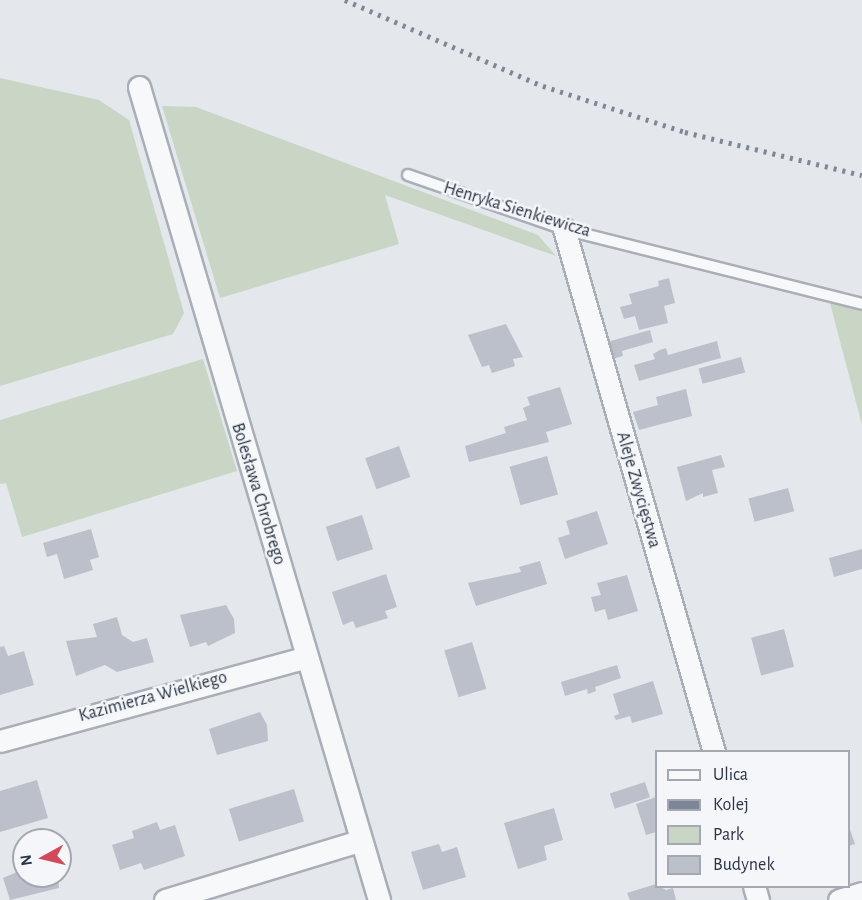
<!DOCTYPE html>
<meta charset="utf-8">
<style>
body{margin:0}
#map{position:relative;width:862px;height:900px;overflow:hidden;background:#e4e7ec;font-family:"Alegreya Sans",sans-serif}
div>[style]{position:absolute}
.green>*{inset:0;background:#c9d6c5}
.building>*{inset:0;background:#bbc0ca;transform-origin:0 0}
.roads{filter:drop-shadow(2px 0 #a9aeb7) drop-shadow(-2px 0 #a9aeb7) drop-shadow(0 2px #a9aeb7) drop-shadow(0 -2px #a9aeb7)}
.lane>*{height:10px;margin:-5px;padding:0 5px;transform-origin:5px;border-radius:5px;background:#f7f8fa}
.street>*{height:21px;margin:-10.5px;padding:0 10.5px;transform-origin:10.5px;border-radius:10.5px;background:#f7f8fa}
.rail>*{height:4.5px;margin-top:-2.25px;transform-origin:0;background:repeating-linear-gradient(90deg,#7d8696 0 3px,transparent 0 9px)}
span{translate:-50% -50%;white-space:nowrap;text-align:center;line-height:1.15;-webkit-text-stroke:5px #f4f6f9;paint-order:stroke}
.street-label{font-size:18px;color:#2b3445}
.legend{position:absolute;left:655px;top:750px;width:195px;height:138px;box-sizing:border-box;background:#f4f6f9;border:2px solid #a4a8b1;margin:0;padding:8px 10px;list-style:none;font-size:18px;color:#2b3445}
.legend li{display:flex;align-items:center;gap:12px;height:30px}
.legend b{width:30px;border:2px solid #a4a8b1}
.north{position:absolute;left:12px;top:828px;width:60px;height:60px;box-sizing:border-box;background:#f4f6f9;border:2px solid #a4a8b1;border-radius:50%;rotate:262deg;font-size:16px;font-weight:700;line-height:24px;text-align:center;color:#2b3445}
.north::after{content:'';display:block;margin:auto;width:21px;height:27px;background:#d1495b;clip-path:polygon(50% 0,100% 100%,50% 72%,0 100%)}
</style>
<div id="map">
<div class="green">
<i style="clip-path:polygon(0 78px,99px 100px,129px 120px,184px 313px,173px 334px,0 386px)"></i>
<i style="clip-path:polygon(162px 106px,196px 107px,538px 235px,556px 256px,385px 195px,399px 244px,220px 298px)"></i>
<i style="clip-path:polygon(830px 303px,862px 311px,862px 425px)"></i>
<i style="clip-path:polygon(203px 359px,237px 471px,22px 537px,6px 483px,0 484px,0 420px)"></i>
</div>
<div class="building">
<i style="clip-path:polygon(669px 278px,675px 303px,664px 306px,668px 323px,639px 330px,635px 316px,624px 319px,620px 307px,632px 304px,629px 294px,659px 286px,658px 281px)"></i>
<i style="clip-path:polygon(506px 324px,523px 357px,513px 359px,515px 366px,492px 373px,489px 365px,482px 367px,468px 335px)"></i>
<i style="clip-path:polygon(650px 330px,653px 342px,622px 351px,623px 356px,612px 359px,607px 342px)"></i>
<i style="clip-path:polygon(717px 341px,721px 358px,639px 381px,634px 365px,655px 359px,653px 354px,660px 350px,666px 348px,668px 355px)"></i>
<i style="left:741px;top:357px;width:16px;height:44px;rotate:75deg"></i>
<i style="clip-path:polygon(560px 387px,572px 424px,546px 432px,549px 442px,469px 462px,465px 446px,506px 433px,504px 427px,527px 420px,523px 408px,530px 405px,527px 397px)"></i>
<i style="clip-path:polygon(686px 389px,692px 416px,639px 430px,633px 412px,658px 405px,656px 397px)"></i>
<i style="left:399px;top:446px;width:33px;height:36px;rotate:70deg"></i>
<i style="clip-path:polygon(721px 455px,725px 467px,712px 470px,718px 493px,703px 497px,703px 493px,686px 501px,677px 467px)"></i>
<i style="left:547px;top:456px;width:40px;height:39px;rotate:74deg"></i>
<i style="left:788px;top:488px;width:24px;height:41px;rotate:75deg"></i>
<i style="clip-path:polygon(597px 511px,608px 544px,565px 559px,558px 538px,570px 534px,566px 521px)"></i>
<i style="left:362px;top:515px;width:36px;height:38px;rotate:72deg"></i>
<i style="clip-path:polygon(91px 529px,99px 557px,90px 560px,93px 570px,64px 579px,57px 554px,47px 557px,43px 543px)"></i>
<i style="clip-path:polygon(862px 549px,862px 569px,834px 577px,829px 558px)"></i>
<i style="clip-path:polygon(540px 561px,547px 584px,476px 606px,468px 583px,521px 572px,519px 567px)"></i>
<i style="clip-path:polygon(386px 574px,397px 607px,385px 611px,388px 618px,356px 628px,353px 621px,343px 625px,332px 592px)"></i>
<i style="clip-path:polygon(627px 575px,638px 611px,608px 620px,605px 609px,595px 612px,591px 597px,601px 595px,597px 583px)"></i>
<i style="clip-path:polygon(226px 605px,234px 619px,235px 633px,208px 646px,206px 642px,190px 647px,180px 615px)"></i>
<i style="clip-path:polygon(117px 617px,122px 635px,133px 642px,147px 638px,154px 662px,117px 672px,105px 665px,76px 676px,66px 641px,97px 637px,93px 624px)"></i>
<i style="left:784px;top:629px;width:39px;height:34px;rotate:75deg"></i>
<i style="left:472px;top:642px;width:49px;height:29px;rotate:73deg"></i>
<i style="clip-path:polygon(4px 646px,8px 656px,24px 651px,34px 685px,0 695px,0 647px)"></i>
<i style="clip-path:polygon(617px 665px,621px 678px,595px 687px,596px 691px,588px 694px,587px 689px,565px 696px,561px 682px)"></i>
<i style="clip-path:polygon(653px 681px,663px 714px,632px 723px,630px 716px,616px 720px,614px 716px,619px 714px,613px 694px)"></i>
<i style="clip-path:polygon(260px 712px,267px 725px,268px 741px,217px 755px,209px 729px)"></i>
<i style="clip-path:polygon(37px 780px,48px 818px,0 832px,0 791px)"></i>
<i style="left:645px;top:782px;width:16px;height:37px;rotate:72deg"></i>
<i style="left:294px;top:789px;width:34px;height:68px;rotate:73deg"></i>
<i style="clip-path:polygon(656px 797px,656px 832px,646px 835px,636px 804px)"></i>
<i style="clip-path:polygon(554px 808px,563px 840px,544px 846px,547px 860px,518px 869px,504px 823px)"></i>
<i style="clip-path:polygon(157px 822px,160px 830px,175px 825px,185px 856px,144px 870px,141px 863px,120px 870px,112px 845px,134px 838px,132px 831px)"></i>
<i style="clip-path:polygon(848px 824px,855px 844px,848px 846px)"></i>
<i style="clip-path:polygon(439px 844px,442px 852px,457px 847px,466px 877px,423px 890px,411px 852px)"></i>
<i style="clip-path:polygon(24px 869px,24px 876px,58px 876px,59px 888px,10px 900px,3px 878px)"></i>
<i style="clip-path:polygon(656px 884px,666px 890px,673px 888px,676px 900px,630px 900px,627px 893px)"></i>
</div>
<div class="roads">
<div class="lane">
<i style="left:408px;top:175px;width:165px;rotate:19.1deg"></i>
<i style="left:564px;top:229px;width:307px;rotate:14.1deg"></i>
</div>
<div class="street">
<i style="left:139px;top:87px;width:848px;rotate:73.55deg"></i>
<i style="left:564px;top:229px;width:544px;rotate:74deg"></i>
<i style="left:0;top:741px;width:318px;rotate:-15.3deg"></i>
<i style="left:754px;top:886px;width:15px;rotate:74deg"></i>
<i style="left:165px;top:900px;width:203px;rotate:-16.9deg"></i>
<i style="left:839px;top:900px;width:24px;rotate:-17deg"></i>
</div>
</div>
<div class="rail">
<i style="left:345px;top:0;width:216px;rotate:23.5deg"></i>
<i style="left:543px;top:86px;width:149px;rotate:17.9deg"></i>
<i style="left:685px;top:132px;width:182px;rotate:13.7deg"></i>
</div>
<div class="street-label">
<span style="left:517px;top:210px;rotate:17deg">Henryka Sienkiewicza</span>
<span style="left:638px;top:490px;rotate:74deg">Aleje Zwycięstwa</span>
<span style="left:258px;top:494px;rotate:73deg">Bolesława Chrobrego</span>
<span style="left:153px;top:697px;rotate:-15deg">Kazimierza Wielkiego</span>
</div>
<ul class="legend">
<li><b style="height:8px;background:#f7f8fa"></b>Ulica</li>
<li><b style="height:8px;background:#7d8696"></b>Kolej</li>
<li><b style="height:16px;background:#c9d6c5"></b>Park</li>
<li><b style="height:16px;background:#bbc0ca"></b>Budynek</li>
</ul>
<div class="north">N</div>
</div>
